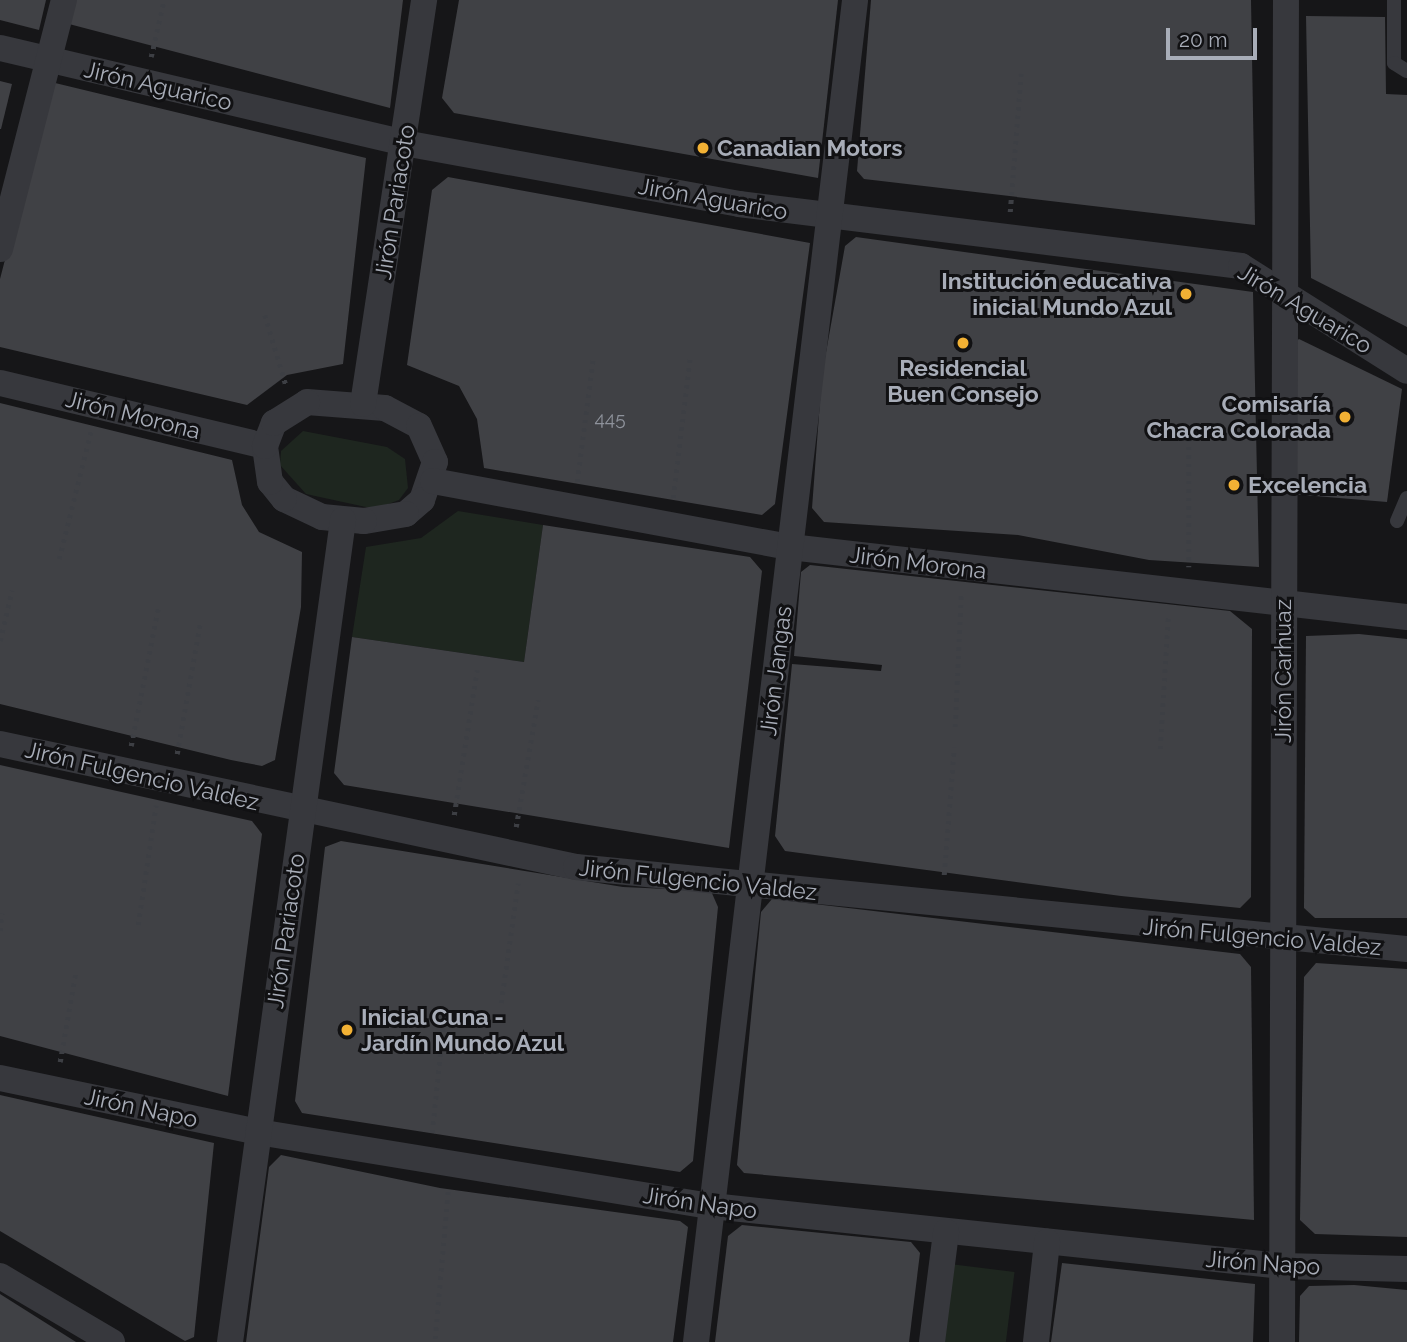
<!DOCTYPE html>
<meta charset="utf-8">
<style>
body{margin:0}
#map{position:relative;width:1407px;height:1342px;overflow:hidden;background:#161618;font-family:Raleway,sans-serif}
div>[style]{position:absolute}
.green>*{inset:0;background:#1e261f;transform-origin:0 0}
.building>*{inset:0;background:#404145}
.path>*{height:4.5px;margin-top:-2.25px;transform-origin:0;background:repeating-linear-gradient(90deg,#3d3f44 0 3.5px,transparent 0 8.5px)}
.service>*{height:14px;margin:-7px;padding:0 7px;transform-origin:7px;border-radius:7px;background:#37383d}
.minor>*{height:26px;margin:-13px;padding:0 13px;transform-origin:13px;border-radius:13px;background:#37383d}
.dots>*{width:19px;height:19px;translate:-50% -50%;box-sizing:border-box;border:4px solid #111113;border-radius:50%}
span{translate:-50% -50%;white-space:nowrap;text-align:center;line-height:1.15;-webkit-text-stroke:6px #111113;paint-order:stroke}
.number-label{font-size:19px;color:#8e929b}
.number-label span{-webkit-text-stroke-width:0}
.street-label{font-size:23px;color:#a8adb8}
.poi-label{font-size:23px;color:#a8adb8;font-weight:700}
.left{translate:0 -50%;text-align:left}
.right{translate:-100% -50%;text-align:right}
.scale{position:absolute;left:1166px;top:28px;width:91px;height:32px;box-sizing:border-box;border:4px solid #a8adb8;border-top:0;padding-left:9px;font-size:21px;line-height:24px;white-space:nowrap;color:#a8adb8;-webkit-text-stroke:5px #111113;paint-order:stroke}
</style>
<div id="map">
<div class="green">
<i style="clip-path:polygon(303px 431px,387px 447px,405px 459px,408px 488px,399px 500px,375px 509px,306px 494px,280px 465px,281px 451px)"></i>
<i style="clip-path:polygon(458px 511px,543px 525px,524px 662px,352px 637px,366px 547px,421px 538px)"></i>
<i style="left:950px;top:1264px;width:65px;height:79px;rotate:7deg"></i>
</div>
<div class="building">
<i style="clip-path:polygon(0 0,46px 0,39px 30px,0 20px)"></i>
<i style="clip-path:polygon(75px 0,403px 0,390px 108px,69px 24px)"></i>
<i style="clip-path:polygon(459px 0,838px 0,818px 178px,454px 113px,442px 98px)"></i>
<i style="clip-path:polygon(871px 0,1251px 0,1255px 225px,864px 179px,857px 171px)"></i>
<i style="clip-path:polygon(1306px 16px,1385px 17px,1386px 94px,1407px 95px,1407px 327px,1311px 278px)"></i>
<i style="clip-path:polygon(0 81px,12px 84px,1px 129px,0 129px)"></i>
<i style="clip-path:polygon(51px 82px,366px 158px,343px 364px,287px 375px,247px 405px,0 347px,0 279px)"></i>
<i style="clip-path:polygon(448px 177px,810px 243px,775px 504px,762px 515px,484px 468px,477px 419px,459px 386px,407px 365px,432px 190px)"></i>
<i style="clip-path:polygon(856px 237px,1253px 292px,1259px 567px,1149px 560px,1018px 535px,824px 522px,812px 508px,822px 375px,845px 246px)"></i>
<i style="clip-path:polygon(1299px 339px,1402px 389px,1387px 502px,1291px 494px,1291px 345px)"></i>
<i style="clip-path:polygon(0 403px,232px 460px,242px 505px,259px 532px,302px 552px,301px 607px,275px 760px,262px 766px,231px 760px,0 704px)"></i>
<i style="clip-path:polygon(543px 525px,750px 557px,762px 571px,729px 848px,344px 785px,334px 773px,352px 637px,524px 662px)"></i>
<i style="clip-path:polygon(810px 565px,1230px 611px,1252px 629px,1251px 897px,1240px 908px,1121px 896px,785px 851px,775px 836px,792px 664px,881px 671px,882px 665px,794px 656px,801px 572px)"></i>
<i style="clip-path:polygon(1359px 634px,1407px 639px,1407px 918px,1315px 918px,1304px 908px,1306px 636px)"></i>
<i style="clip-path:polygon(0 765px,252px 821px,262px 834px,228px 1096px,0 1036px)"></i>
<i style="clip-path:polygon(341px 841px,623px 887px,711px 891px,718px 907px,693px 1161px,680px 1172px,302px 1113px,295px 1101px,325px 847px)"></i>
<i style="clip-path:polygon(772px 899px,1240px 954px,1251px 967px,1254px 1220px,744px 1173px,737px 1165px,761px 912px)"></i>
<i style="clip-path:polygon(1316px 963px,1407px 969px,1407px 1237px,1315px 1234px,1300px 1220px,1304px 977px)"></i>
<i style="clip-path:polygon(0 1095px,214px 1143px,194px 1337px,185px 1341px,0 1231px)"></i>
<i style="clip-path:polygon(281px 1155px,440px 1188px,680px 1221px,688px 1227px,673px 1342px,246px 1342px,269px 1167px)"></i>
<i style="clip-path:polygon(742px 1225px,911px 1242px,920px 1253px,909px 1342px,715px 1342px,728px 1236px)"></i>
<i style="clip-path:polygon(1062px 1263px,1255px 1284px,1253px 1342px,1051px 1342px)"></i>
<i style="clip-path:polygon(1354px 1285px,1407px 1290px,1407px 1342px,1299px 1342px,1300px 1296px,1309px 1286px)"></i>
<i style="clip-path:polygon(0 1294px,76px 1342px,0 1342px)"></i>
</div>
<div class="path">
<i style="left:151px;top:57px;width:58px;rotate:-77.2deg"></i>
<i style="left:1010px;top:212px;width:139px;rotate:-85.5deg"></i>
<i style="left:265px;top:315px;width:73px;rotate:73.3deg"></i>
<i style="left:1189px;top:438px;width:129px;rotate:90deg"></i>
<i style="left:577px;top:482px;width:125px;rotate:-82.6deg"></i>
<i style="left:673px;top:498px;width:141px;rotate:-83.1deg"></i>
<i style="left:59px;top:559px;width:132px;rotate:-76deg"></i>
<i style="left:0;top:641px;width:52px;rotate:-76.8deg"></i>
<i style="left:955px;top:727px;width:132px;rotate:-87.4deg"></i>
<i style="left:131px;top:746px;width:140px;rotate:-78.9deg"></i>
<i style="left:1160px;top:749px;width:132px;rotate:-86.5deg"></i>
<i style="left:177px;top:754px;width:132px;rotate:-80deg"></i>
<i style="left:454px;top:815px;width:147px;rotate:-81deg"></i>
<i style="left:516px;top:827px;width:129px;rotate:-80.2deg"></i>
<i style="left:944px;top:875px;width:128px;rotate:-85.5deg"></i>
<i style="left:138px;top:925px;width:121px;rotate:-81.5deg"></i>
<i style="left:0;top:931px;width:18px;rotate:-84deg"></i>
<i style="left:501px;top:1003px;width:121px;rotate:-81.9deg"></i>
<i style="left:60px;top:1062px;width:93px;rotate:-80.1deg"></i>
<i style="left:432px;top:1133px;width:126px;rotate:-84.1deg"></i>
<i style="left:435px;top:1339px;width:151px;rotate:-85deg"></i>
</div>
<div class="service">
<i style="left:1394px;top:0;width:63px;rotate:90deg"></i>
<i style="left:1394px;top:63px;width:15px;rotate:32deg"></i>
<i style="left:1397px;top:521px;width:25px;rotate:-67deg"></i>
</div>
<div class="minor">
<i style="left:0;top:48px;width:415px;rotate:13.2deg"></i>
<i style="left:404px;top:143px;width:341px;rotate:10.3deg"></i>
<i style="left:739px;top:204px;width:506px;rotate:7.04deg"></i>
<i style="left:1241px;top:266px;width:196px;rotate:32.3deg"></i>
<i style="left:0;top:249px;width:257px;rotate:-75.6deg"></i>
<i style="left:0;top:383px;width:272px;rotate:13.4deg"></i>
<i style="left:307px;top:402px;width:78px;rotate:4.4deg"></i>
<i style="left:385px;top:408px;width:38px;rotate:28deg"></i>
<i style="left:419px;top:426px;width:39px;rotate:66deg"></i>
<i style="left:435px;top:462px;width:40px;rotate:108.9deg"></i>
<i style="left:422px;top:500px;width:21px;rotate:139deg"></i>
<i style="left:406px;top:514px;width:43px;rotate:170.5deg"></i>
<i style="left:364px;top:521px;width:42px;rotate:-174.6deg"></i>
<i style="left:322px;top:517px;width:42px;rotate:-154.7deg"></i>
<i style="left:284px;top:499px;width:22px;rotate:-129deg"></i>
<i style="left:270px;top:482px;width:36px;rotate:-98deg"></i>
<i style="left:265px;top:446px;width:25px;rotate:-69deg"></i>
<i style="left:274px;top:423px;width:39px;rotate:-32deg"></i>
<i style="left:363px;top:404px;width:409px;rotate:-81.4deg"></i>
<i style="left:433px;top:481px;width:363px;rotate:10.5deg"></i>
<i style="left:790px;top:547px;width:621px;rotate:6.47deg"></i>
<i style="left:0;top:744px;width:589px;rotate:12.05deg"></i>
<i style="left:576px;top:867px;width:835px;rotate:5.64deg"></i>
<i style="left:0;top:1078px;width:264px;rotate:11.8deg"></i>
<i style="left:258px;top:1132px;width:460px;rotate:9.3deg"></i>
<i style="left:712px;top:1206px;width:573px;rotate:6.01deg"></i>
<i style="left:1282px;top:1266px;width:125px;rotate:1.4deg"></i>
<i style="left:0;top:1276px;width:130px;rotate:30.5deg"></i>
<i style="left:230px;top:1342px;width:830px;rotate:-82.17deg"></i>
<i style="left:696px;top:1342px;width:1351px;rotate:-83.24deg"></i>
<i style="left:932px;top:1342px;width:111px;rotate:-82.7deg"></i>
<i style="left:1036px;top:1342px;width:101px;rotate:-83.7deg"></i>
<i style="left:1282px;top:1342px;width:1342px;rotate:-89.83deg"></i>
</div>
<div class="dots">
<i style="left:703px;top:148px;background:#f2b134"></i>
<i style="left:1186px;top:294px;background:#f2b134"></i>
<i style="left:963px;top:343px;background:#f2b134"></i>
<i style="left:1345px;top:417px;background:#f2b134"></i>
<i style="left:1234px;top:485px;background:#f2b134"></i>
<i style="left:347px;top:1030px;background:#f2b134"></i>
</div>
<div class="number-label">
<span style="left:610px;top:419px">445</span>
</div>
<div class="street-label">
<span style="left:158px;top:86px;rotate:13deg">Jirón Aguarico</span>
<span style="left:713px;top:199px;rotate:10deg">Jirón Aguarico</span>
<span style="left:395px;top:202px;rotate:-81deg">Jirón Pariacoto</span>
<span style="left:1305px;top:309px;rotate:31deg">Jirón Aguarico</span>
<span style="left:133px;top:415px;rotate:14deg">Jirón Morona</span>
<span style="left:918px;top:563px;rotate:7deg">Jirón Morona</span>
<span style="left:776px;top:671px;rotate:-83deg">Jirón Jangas</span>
<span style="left:1283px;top:671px;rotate:-90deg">Jirón Carhuaz</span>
<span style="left:142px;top:776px;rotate:13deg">Jirón Fulgencio Valdez</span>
<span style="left:698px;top:880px;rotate:6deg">Jirón Fulgencio Valdez</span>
<span style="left:286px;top:931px;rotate:-82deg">Jirón Pariacoto</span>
<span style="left:1262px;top:937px;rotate:5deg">Jirón Fulgencio Valdez</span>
<span style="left:141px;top:1108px;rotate:12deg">Jirón Napo</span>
<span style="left:700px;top:1203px;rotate:8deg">Jirón Napo</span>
<span style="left:1263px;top:1263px;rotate:4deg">Jirón Napo</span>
</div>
<div class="poi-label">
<span class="left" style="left:717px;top:148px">Canadian Motors</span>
<span class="right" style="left:1172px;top:294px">Institución educativa<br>inicial Mundo Azul</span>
<span style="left:963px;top:381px">Residencial<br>Buen Consejo</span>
<span class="right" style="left:1331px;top:417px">Comisaría<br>Chacra Colorada</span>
<span class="left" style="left:1248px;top:485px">Excelencia</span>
<span class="left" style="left:361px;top:1030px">Inicial Cuna -<br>Jardín Mundo Azul</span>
</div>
<div class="scale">20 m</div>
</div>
